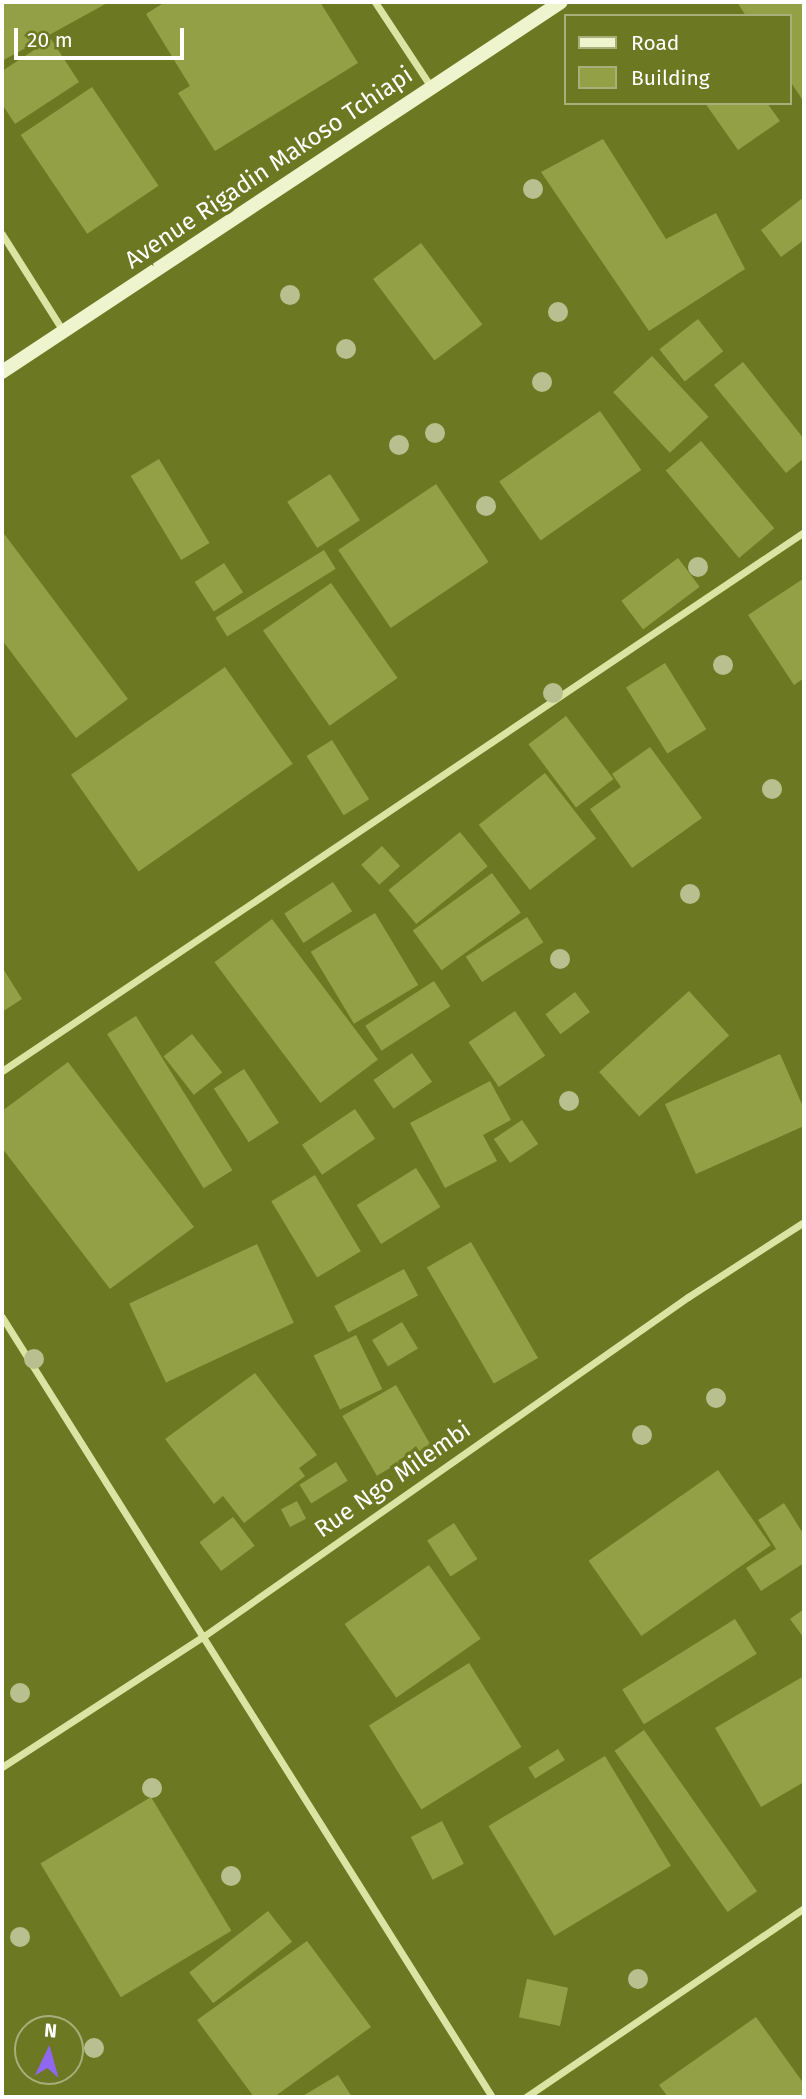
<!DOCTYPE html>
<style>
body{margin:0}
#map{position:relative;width:806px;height:2099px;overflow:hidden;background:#6c7922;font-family:"Fira Sans",sans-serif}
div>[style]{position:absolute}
.building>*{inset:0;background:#94a046;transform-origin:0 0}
.street>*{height:7px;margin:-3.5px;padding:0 3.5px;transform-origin:3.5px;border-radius:3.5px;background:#dce4a4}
.secondary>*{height:14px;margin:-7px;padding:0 7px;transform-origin:7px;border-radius:7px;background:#eef4cd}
.trees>*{width:20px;height:20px;margin:-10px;border-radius:50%;background:#b9c08f}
span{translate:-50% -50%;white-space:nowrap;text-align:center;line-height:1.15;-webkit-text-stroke:7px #6c7922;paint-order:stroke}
.street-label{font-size:24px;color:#fff}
.frame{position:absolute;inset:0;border:4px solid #fff;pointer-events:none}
.legend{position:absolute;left:564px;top:14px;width:228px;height:91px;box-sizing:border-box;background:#6c7922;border:2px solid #a7af7a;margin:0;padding:9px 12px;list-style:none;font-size:21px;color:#fff}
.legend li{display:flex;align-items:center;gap:14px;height:35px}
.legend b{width:35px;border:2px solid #a7af7a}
.north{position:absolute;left:14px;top:2015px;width:70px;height:70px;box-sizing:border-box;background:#6c7922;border:2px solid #a7af7a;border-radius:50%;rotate:5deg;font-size:19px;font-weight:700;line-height:28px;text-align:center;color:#fff}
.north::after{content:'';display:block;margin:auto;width:24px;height:32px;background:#9067f0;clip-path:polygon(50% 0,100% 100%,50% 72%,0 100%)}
.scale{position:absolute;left:14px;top:28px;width:170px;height:32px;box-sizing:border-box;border:4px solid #fff;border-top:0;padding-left:9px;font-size:21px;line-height:24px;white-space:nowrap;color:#fff;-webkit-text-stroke:5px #6c7922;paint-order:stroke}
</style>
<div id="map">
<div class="building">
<i style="clip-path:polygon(2px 2px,109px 2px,2px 61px)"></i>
<i style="clip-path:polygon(165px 2px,320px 2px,358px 63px,215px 151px,178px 93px,190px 86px,146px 14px)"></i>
<i style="clip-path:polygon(737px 2px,804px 2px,804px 102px,790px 81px,790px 16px,746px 16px)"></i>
<i style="clip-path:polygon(51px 39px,79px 82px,15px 124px,2px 104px,2px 71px)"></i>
<i style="left:92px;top:87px;width:119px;height:86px;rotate:56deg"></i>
<i style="clip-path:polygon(705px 103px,767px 103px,780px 121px,738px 150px)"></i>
<i style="clip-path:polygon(603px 139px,666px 239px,716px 213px,745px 269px,649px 331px,541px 172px)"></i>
<i style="clip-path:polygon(804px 197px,804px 240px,781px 257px,761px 230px)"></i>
<i style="left:421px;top:243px;width:102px;height:60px;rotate:53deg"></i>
<i style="left:698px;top:319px;width:41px;height:49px;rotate:52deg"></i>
<i style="left:652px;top:356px;width:83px;height:53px;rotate:47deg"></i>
<i style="clip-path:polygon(743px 362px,804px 439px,804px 458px,786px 473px,714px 385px)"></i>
<i style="left:600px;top:411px;width:72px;height:123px;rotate:55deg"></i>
<i style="left:701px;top:441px;width:114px;height:46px;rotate:50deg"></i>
<i style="left:159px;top:459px;width:98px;height:33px;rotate:59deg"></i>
<i style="left:330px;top:474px;width:55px;height:51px;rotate:57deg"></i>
<i style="left:436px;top:484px;width:94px;height:118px;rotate:56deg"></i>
<i style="clip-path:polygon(2px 531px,128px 699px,76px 738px,2px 640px)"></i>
<i style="left:324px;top:550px;width:22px;height:128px;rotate:58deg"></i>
<i style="left:678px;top:558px;width:36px;height:71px;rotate:53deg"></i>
<i style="left:224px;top:563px;width:35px;height:35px;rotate:57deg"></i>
<i style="clip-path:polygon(803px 579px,804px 678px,794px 685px,748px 615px)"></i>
<i style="left:331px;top:583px;width:116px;height:83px;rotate:55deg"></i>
<i style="left:665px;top:663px;width:78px;height:46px;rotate:58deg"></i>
<i style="left:225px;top:667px;width:118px;height:188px;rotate:55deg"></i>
<i style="left:566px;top:716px;width:79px;height:47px;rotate:53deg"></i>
<i style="left:332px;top:740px;width:70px;height:30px;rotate:58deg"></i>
<i style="clip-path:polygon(650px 747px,702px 818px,632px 868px,590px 809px,621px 787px,612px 774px)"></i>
<i style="left:545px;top:773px;width:83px;height:84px;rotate:52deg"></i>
<i style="left:460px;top:832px;width:44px;height:92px;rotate:51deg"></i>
<i style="left:382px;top:846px;width:27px;height:28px;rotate:48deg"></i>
<i style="left:492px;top:873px;width:49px;height:98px;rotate:54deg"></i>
<i style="left:333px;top:882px;width:35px;height:58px;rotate:57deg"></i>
<i style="left:375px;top:913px;width:84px;height:75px;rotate:59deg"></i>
<i style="left:527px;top:917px;width:30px;height:73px;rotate:57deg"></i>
<i style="left:272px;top:919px;width:176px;height:72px;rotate:53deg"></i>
<i style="clip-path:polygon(2px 967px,22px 999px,2px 1012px)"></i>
<i style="left:434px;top:981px;width:30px;height:82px;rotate:57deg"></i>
<i style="left:689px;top:991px;width:60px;height:121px;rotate:48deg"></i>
<i style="left:575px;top:992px;width:25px;height:37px;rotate:53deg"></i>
<i style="left:515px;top:1011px;width:54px;height:56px;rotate:56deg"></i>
<i style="left:136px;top:1016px;width:182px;height:34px;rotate:58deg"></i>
<i style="left:192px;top:1034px;width:49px;height:36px;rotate:52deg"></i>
<i style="left:412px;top:1053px;width:35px;height:47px;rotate:55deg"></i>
<i style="clip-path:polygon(780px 1054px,804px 1109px,804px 1126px,696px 1174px,665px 1104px)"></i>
<i style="clip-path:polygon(68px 1062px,194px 1227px,110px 1289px,2px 1148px,2px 1111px)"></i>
<i style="left:244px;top:1069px;width:64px;height:36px;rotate:57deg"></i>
<i style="clip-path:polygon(490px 1081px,511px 1120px,483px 1135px,497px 1161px,445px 1188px,410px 1123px)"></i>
<i style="left:355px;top:1109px;width:36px;height:64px;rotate:56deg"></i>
<i style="left:522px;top:1120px;width:29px;height:34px;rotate:56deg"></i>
<i style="left:416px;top:1168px;width:46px;height:70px;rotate:58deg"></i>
<i style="left:315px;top:1175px;width:89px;height:51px;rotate:59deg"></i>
<i style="left:471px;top:1242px;width:134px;height:51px;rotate:60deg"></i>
<i style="left:257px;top:1244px;width:87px;height:141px;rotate:65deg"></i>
<i style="left:404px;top:1269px;width:30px;height:79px;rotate:62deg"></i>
<i style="left:402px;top:1322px;width:31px;height:35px;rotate:59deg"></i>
<i style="left:356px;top:1335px;width:60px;height:47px;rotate:64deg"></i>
<i style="clip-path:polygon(255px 1373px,317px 1455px,299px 1468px,305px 1476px,244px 1523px,223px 1496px,214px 1504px,165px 1439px)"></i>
<i style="left:396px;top:1385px;width:69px;height:62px;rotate:60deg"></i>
<i style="left:336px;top:1462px;width:22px;height:43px;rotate:58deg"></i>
<i style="left:718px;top:1470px;width:92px;height:158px;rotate:55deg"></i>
<i style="left:297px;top:1501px;width:20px;height:18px;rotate:63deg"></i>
<i style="clip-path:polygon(784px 1503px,804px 1535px,804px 1563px,761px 1591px,746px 1568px,776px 1549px,758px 1520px)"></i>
<i style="left:233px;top:1517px;width:36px;height:42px;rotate:53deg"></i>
<i style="left:454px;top:1523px;width:43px;height:32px;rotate:57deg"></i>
<i style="left:429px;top:1565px;width:90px;height:103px;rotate:55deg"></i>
<i style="clip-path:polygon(804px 1609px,804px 1638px,790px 1619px)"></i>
<i style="left:735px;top:1619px;width:41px;height:133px;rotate:58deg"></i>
<i style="left:469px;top:1663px;width:99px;height:118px;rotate:58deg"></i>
<i style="clip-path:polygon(804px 1676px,804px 1782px,761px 1807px,715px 1728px)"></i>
<i style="left:644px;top:1730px;width:197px;height:36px;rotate:55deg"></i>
<i style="left:558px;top:1749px;width:13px;height:35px;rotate:58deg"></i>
<i style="left:605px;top:1756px;width:128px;height:136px;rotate:59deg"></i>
<i style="left:151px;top:1797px;width:156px;height:129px;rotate:59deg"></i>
<i style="left:442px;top:1821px;width:48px;height:35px;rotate:63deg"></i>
<i style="left:268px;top:1911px;width:39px;height:100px;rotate:52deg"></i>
<i style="clip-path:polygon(307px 1941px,371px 2027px,274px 2097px,254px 2097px,197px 2020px)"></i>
<i style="left:527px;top:1979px;width:42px;height:39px;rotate:12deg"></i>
<i style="clip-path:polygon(756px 2017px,804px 2084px,804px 2097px,668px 2097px,659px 2085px)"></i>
<i style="clip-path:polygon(338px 2075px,352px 2097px,301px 2097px)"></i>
</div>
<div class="street">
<i style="left:375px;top:2px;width:102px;rotate:56.6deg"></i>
<i style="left:2px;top:234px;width:115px;rotate:57.8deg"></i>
<i style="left:2px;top:1071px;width:966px;rotate:-33.9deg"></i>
<i style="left:2px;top:1317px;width:921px;rotate:57.86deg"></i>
<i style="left:2px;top:1767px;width:241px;rotate:-33deg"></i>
<i style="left:204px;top:1636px;width:591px;rotate:-35.01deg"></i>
<i style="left:688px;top:1297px;width:138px;rotate:-32.9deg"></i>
<i style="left:526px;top:2097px;width:336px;rotate:-34.2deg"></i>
</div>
<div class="secondary">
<i style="left:2px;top:372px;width:670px;rotate:-33.5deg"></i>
</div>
<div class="trees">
<i style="left:533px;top:189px"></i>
<i style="left:290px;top:295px"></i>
<i style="left:558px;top:312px"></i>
<i style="left:346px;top:349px"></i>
<i style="left:542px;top:382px"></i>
<i style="left:435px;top:433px"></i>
<i style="left:399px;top:445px"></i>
<i style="left:486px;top:506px"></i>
<i style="left:698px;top:567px"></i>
<i style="left:723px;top:665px"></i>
<i style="left:553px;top:693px"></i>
<i style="left:772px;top:789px"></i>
<i style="left:690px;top:894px"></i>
<i style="left:560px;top:959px"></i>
<i style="left:569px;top:1101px"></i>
<i style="left:34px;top:1359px"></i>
<i style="left:716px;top:1398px"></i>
<i style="left:642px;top:1435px"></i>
<i style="left:20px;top:1693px"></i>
<i style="left:152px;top:1788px"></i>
<i style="left:231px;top:1876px"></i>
<i style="left:20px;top:1937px"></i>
<i style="left:638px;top:1979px"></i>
<i style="left:94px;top:2048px"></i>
</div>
<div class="street-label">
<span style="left:269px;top:168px;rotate:-34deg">Avenue Rigadin Makoso Tchiapi</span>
<span style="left:393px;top:1480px;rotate:-35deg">Rue Ngo Milembi</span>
</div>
<div class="frame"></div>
<ul class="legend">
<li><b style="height:9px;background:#eef4cd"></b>Road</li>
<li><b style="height:19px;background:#94a046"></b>Building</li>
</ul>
<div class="north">N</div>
<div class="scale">20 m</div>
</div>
